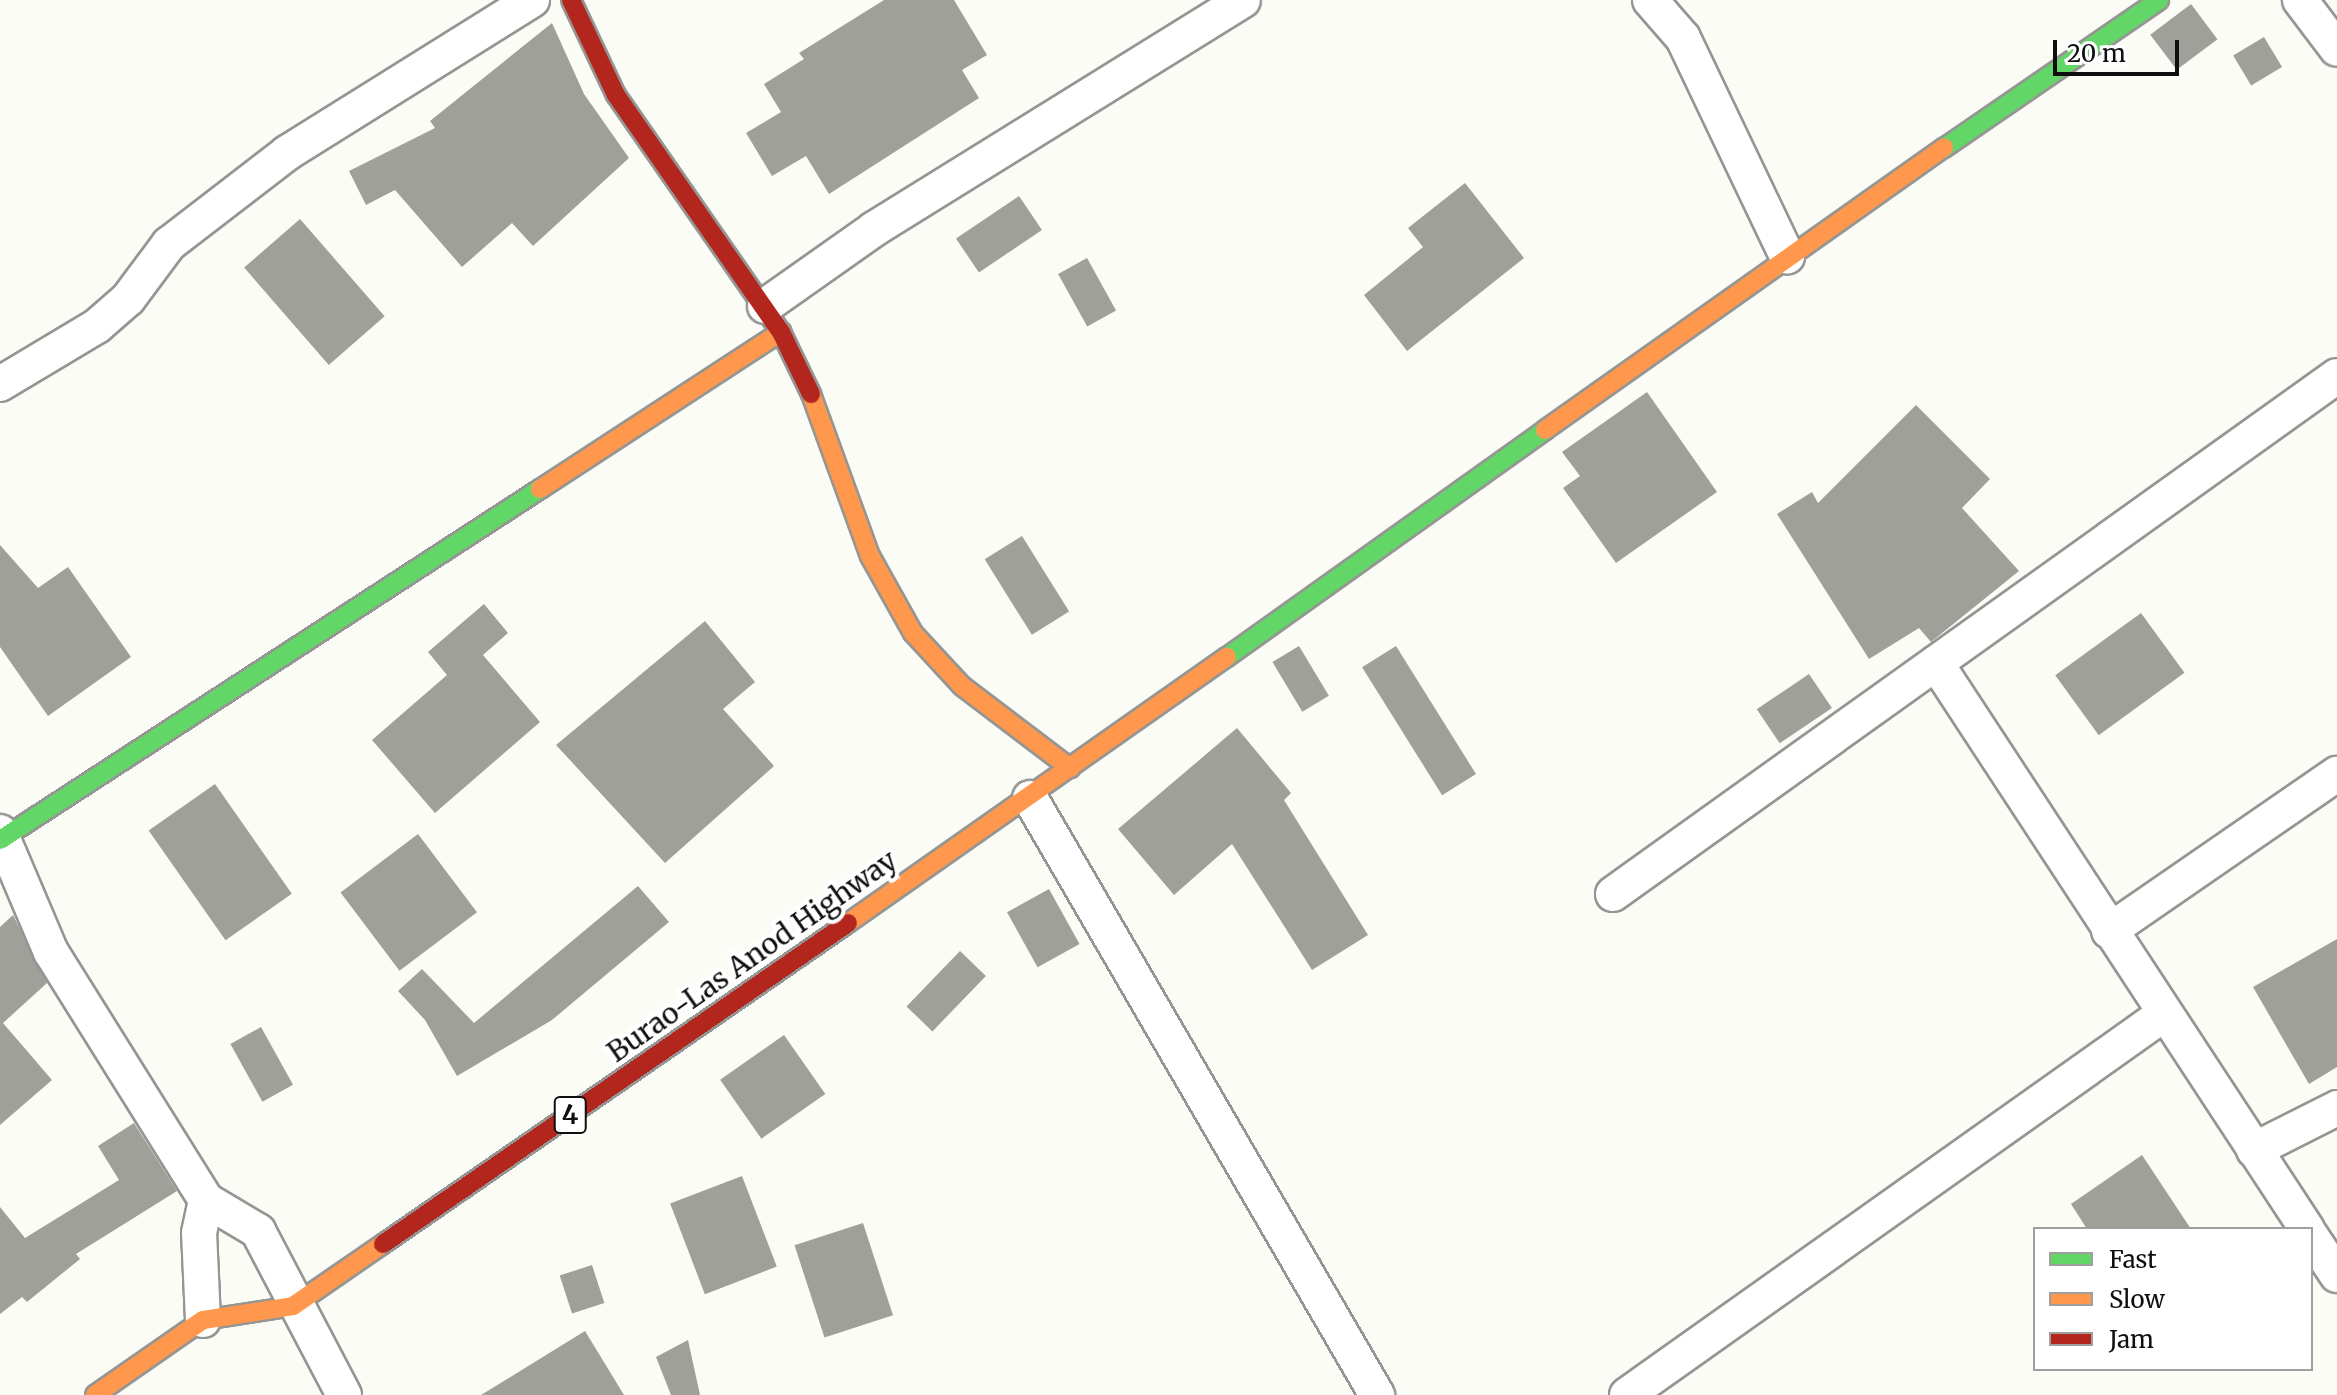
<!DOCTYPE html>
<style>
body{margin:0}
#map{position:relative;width:2337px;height:1395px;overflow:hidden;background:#fafcf5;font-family:Merriweather,serif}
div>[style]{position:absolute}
.building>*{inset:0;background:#9fa09a;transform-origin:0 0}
.roads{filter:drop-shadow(2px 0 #959693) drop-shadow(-2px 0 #959693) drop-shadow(0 2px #959693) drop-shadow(0 -2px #959693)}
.street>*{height:34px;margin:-17px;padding:0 17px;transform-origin:17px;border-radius:17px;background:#fefffe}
.fast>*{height:18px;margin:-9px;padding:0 9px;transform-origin:9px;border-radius:9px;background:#63d668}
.slow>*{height:18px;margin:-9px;padding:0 9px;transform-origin:9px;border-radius:9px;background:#ff974d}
.jam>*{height:18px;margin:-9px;padding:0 9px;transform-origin:9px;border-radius:9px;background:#b3261e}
span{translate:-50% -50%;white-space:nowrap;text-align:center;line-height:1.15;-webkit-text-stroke:8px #fff;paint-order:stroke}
.shield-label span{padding:2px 6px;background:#fff;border:2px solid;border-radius:6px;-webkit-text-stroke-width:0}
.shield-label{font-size:26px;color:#0f0f0f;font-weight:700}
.street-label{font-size:28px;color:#0f0f0f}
.legend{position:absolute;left:2033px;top:1227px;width:280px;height:144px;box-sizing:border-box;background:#fff;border:2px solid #9f9f9f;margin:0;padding:10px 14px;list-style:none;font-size:24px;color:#0f0f0f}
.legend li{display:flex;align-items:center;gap:16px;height:40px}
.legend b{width:40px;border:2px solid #9f9f9f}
.scale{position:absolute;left:2053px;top:40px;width:126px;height:36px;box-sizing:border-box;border:4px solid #0f0f0f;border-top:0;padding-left:10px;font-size:24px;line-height:28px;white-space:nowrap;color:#0f0f0f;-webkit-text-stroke:6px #fff;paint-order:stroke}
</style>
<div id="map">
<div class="building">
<i style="clip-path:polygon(884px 0,954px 0,987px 55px,962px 70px,979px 98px,829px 194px,806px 156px,772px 176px,746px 133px,781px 112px,764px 84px,804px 59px,799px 53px)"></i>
<i style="left:2191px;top:4px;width:44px;height:51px;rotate:53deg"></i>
<i style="clip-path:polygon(552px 23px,584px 94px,629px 158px,533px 246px,512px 223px,462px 267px,395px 190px,366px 205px,349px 171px,435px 128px,430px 121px)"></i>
<i style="left:2264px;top:37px;width:35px;height:36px;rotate:59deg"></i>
<i style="clip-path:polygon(1465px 183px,1524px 258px,1407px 351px,1364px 295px,1423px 247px,1408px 228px)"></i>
<i style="left:1019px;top:196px;width:41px;height:76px;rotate:56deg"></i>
<i style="left:300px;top:219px;width:129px;height:74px;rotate:49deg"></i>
<i style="left:1087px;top:258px;width:60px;height:33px;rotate:61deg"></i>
<i style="clip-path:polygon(1647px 392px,1717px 492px,1616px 563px,1563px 488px,1580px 476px,1562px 452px)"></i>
<i style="clip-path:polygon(1916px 405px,1990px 479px,1962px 508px,2019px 571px,1931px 642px,1919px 628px,1869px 659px,1777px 514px,1812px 492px,1818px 503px)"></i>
<i style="left:1022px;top:536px;width:89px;height:44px;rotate:58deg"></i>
<i style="clip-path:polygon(0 545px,38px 588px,68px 567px,131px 657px,48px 716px,0 647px)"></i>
<i style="clip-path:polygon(484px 604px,508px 633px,483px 655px,540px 722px,435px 813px,372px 740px,447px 675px,428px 652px)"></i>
<i style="left:2141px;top:613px;width:74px;height:106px;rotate:54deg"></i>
<i style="clip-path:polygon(705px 621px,755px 682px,723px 709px,774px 766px,665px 863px,556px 745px)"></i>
<i style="left:1299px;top:646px;width:58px;height:31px;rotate:59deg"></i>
<i style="left:1396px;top:646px;width:151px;height:40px;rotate:58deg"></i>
<i style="left:1809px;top:674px;width:41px;height:63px;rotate:56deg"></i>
<i style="clip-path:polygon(1237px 728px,1291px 793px,1284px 800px,1368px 935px,1312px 970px,1232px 844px,1174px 895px,1118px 829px)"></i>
<i style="left:215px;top:784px;width:134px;height:81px;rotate:55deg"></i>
<i style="left:418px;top:834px;width:98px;height:97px;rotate:53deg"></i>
<i style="clip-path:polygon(638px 886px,669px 922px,552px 1020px,457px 1076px,425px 1020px,398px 991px,422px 969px,474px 1023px)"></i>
<i style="left:1049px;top:889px;width:63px;height:48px;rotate:61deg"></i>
<i style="clip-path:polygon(13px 915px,47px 983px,3px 1023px,52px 1080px,0 1125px,0 927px)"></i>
<i style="clip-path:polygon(2337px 939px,2337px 1067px,2309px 1084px,2253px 987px)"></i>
<i style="left:960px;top:951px;width:36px;height:77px;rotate:44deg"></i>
<i style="left:261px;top:1027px;width:66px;height:35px;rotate:61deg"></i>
<i style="left:784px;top:1035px;width:72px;height:78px;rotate:55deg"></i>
<i style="clip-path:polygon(134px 1123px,177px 1191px,76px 1254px,80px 1259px,27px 1302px,22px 1297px,0 1314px,0 1207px,25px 1238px,119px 1180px,98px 1146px)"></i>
<i style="clip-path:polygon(2142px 1155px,2191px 1229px,2087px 1229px,2071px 1204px)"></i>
<i style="left:742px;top:1176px;width:97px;height:77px;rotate:69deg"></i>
<i style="left:863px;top:1223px;width:97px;height:72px;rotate:72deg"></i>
<i style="left:592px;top:1265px;width:40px;height:34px;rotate:72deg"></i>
<i style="clip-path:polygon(585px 1331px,624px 1395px,481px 1395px)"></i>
<i style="clip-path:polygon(688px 1340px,700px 1395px,671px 1395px,656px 1357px)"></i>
</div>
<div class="roads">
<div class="street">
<i style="left:1650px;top:0;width:50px;rotate:49deg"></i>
<i style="left:1683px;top:38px;width:242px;rotate:64.5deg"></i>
<i style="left:2300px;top:0;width:61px;rotate:52.9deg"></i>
<i style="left:765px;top:306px;width:133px;rotate:-35.2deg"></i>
<i style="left:874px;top:229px;width:434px;rotate:-31.8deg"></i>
<i style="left:0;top:384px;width:113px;rotate:-30.9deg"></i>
<i style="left:97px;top:326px;width:41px;rotate:-41.1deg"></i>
<i style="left:128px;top:299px;width:69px;rotate:-53.3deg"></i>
<i style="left:169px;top:244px;width:149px;rotate:-37.6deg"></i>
<i style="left:287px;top:153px;width:289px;rotate:-32deg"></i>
<i style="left:1936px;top:663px;width:677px;rotate:56.76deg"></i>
<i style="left:1030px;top:798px;width:691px;rotate:59.83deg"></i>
<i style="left:0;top:832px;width:130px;rotate:67deg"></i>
<i style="left:51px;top:952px;width:292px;rotate:58deg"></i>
<i style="left:206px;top:1200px;width:61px;rotate:30.8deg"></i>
<i style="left:258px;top:1231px;width:185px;rotate:62.3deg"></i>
<i style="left:1613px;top:894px;width:890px;rotate:-35.58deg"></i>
<i style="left:2109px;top:931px;width:277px;rotate:-34.6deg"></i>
<i style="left:2254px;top:1150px;width:93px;rotate:-26.8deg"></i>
<i style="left:2311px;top:1236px;width:47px;rotate:56.3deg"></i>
<i style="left:203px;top:1320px;width:87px;rotate:-92.6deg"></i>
<i style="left:199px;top:1233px;width:34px;rotate:-78deg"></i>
<i style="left:1627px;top:1395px;width:658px;rotate:-35.36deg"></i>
</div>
<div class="fast">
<i style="left:1944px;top:148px;width:261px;rotate:-34.5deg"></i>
<i style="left:1227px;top:657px;width:391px;rotate:-35.5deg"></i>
<i style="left:0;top:840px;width:644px;rotate:-33.02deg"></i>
</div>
<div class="slow">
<i style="left:811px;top:394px;width:172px;rotate:70deg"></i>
<i style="left:870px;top:556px;width:88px;rotate:60.8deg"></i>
<i style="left:913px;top:633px;width:72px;rotate:47.2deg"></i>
<i style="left:962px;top:686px;width:136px;rotate:37.2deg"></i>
<i style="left:1545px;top:430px;width:489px;rotate:-35.3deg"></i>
<i style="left:540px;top:489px;width:288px;rotate:-33.1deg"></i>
<i style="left:848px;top:923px;width:463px;rotate:-35.1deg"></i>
<i style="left:95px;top:1395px;width:131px;rotate:-34.8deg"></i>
<i style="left:203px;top:1320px;width:91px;rotate:-8.8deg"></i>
<i style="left:293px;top:1306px;width:109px;rotate:-34.6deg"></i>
</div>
<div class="jam">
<i style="left:571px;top:0;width:105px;rotate:64.7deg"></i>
<i style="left:616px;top:95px;width:289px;rotate:55.2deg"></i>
<i style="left:781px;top:332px;width:69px;rotate:64.2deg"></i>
<i style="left:383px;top:1244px;width:565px;rotate:-34.62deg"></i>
</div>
</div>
<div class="shield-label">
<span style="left:570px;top:1115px">4</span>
</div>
<div class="street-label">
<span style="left:752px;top:956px;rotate:-35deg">Burao-Las Anod Highway</span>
</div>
<ul class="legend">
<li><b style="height:10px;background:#63d668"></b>Fast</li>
<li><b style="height:10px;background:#ff974d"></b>Slow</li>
<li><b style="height:10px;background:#b3261e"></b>Jam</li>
</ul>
<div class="scale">20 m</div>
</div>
